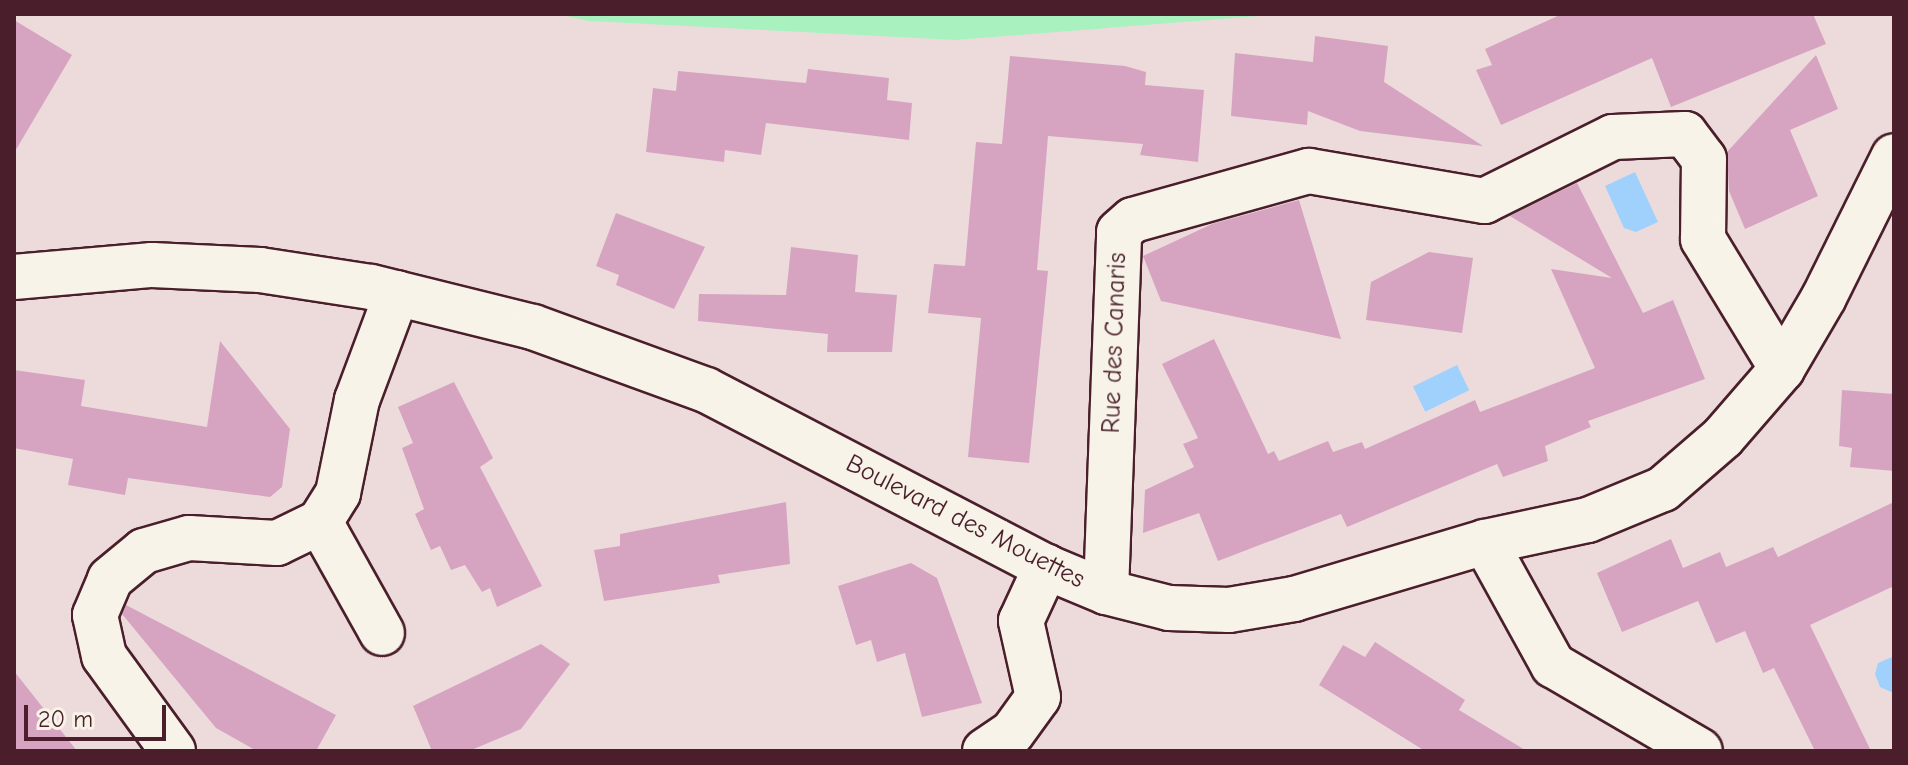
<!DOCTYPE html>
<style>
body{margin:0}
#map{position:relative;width:1908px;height:765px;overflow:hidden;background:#eddbdc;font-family:"Comic Neue",sans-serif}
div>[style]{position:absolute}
.green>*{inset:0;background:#a9f2c0}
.water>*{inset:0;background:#a0d1fd;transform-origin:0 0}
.building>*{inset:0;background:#d6a4c0}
.roads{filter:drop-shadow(2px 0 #4a1f2b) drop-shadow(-2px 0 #4a1f2b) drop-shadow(0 2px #4a1f2b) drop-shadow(0 -2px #4a1f2b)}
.minor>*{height:44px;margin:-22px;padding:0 22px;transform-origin:22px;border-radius:22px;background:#f7f3e8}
span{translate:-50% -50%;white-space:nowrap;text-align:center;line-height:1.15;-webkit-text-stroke:7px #f7f3e8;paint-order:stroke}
.street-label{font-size:26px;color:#4a1f2b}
.frame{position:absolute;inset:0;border:16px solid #4a1f2b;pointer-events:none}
.scale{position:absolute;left:24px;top:705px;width:142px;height:36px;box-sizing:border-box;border:4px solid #4a1f2b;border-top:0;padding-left:10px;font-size:24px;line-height:28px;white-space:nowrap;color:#4a1f2b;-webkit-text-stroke:6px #f7f3e8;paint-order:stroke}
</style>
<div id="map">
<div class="green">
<i style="clip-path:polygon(558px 14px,1284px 14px,956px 40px,589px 21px)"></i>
</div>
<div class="water">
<i style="clip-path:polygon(1635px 172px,1658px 222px,1636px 232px,1624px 228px,1605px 186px)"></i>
<i style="left:1457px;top:365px;width:28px;height:49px;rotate:64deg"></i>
<i style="clip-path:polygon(1894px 656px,1894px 691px,1891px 692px,1880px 687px,1875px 674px,1878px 663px)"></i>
</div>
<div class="building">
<i style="clip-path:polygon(1562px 14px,1813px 14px,1826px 44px,1671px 107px,1652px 58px,1501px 125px,1476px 70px,1492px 65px,1485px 49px)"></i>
<i style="clip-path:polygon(14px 20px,72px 55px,14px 153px)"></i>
<i style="clip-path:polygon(1315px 36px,1388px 46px,1384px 82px,1483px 146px,1360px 131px,1308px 111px,1307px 125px,1231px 116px,1235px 53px,1313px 62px)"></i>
<i style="clip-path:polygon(1816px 55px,1838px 109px,1790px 130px,1818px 196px,1745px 229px,1729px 191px,1727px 152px)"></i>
<i style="clip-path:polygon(1010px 56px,1125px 66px,1146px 72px,1145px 85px,1204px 90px,1198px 162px,1140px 155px,1143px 144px,1048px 136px,1037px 270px,1048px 271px,1029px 463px,968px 457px,981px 318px,928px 313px,934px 264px,965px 266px,976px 142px,1002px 144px)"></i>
<i style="clip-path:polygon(808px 69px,889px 78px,887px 100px,912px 103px,909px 140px,766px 123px,761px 155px,725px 150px,724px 162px,646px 152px,653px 88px,676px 91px,678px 71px,806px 83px)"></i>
<i style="clip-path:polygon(1577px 183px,1643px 313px,1673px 300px,1705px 379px,1588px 421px,1591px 427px,1545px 446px,1548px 461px,1503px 477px,1497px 464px,1347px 527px,1341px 514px,1218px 561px,1199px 513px,1143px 533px,1145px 490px,1194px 467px,1183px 444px,1198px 438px,1162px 364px,1214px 339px,1268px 454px,1274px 451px,1279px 461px,1328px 441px,1333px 452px,1362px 442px,1365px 449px,1475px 400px,1480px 412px,1595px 368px,1551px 269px,1612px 278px,1510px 216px)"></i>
<i style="clip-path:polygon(1299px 200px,1341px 339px,1161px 301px,1143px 256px,1212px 224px)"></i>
<i style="clip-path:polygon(616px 213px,705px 247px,674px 309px,616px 285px,619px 275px,596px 266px)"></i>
<i style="clip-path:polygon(791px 247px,858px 255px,855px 292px,897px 295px,892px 352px,827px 352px,828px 334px,698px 321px,699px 294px,786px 295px)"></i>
<i style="clip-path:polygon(1429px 252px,1473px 258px,1462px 333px,1366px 320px,1371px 282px)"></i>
<i style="clip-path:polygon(220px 341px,290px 429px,282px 487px,270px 497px,128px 478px,125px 495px,68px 485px,73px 459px,14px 448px,14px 370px,85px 380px,81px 406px,207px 427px)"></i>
<i style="clip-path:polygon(454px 382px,493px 458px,480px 467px,542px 586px,497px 607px,490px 588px,482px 592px,465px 565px,451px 570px,440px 546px,431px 550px,415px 514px,424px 509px,402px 448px,413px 443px,398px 407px)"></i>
<i style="clip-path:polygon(1842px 390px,1894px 394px,1894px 471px,1850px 467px,1852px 448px,1839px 446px)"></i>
<i style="clip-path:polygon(786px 502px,790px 564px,718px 575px,720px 583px,604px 601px,594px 550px,620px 546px,620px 534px)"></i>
<i style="clip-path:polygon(1894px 502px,1894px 586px,1810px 625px,1871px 751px,1815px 751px,1774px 668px,1763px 673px,1745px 631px,1716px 643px,1698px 601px,1622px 632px,1597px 573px,1671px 539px,1683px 568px,1720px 552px,1726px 567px,1773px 547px,1778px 557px)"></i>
<i style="clip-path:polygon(911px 563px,937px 578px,982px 703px,922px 717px,905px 653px,877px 662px,871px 640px,856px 645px,838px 586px)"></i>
<i style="clip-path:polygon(126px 605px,336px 715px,316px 751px,257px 751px,216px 728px,122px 614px)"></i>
<i style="clip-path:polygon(1375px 642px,1465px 700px,1459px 710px,1527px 751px,1425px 751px,1319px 685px,1343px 645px,1365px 657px)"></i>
<i style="clip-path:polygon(541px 644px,570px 664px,521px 729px,469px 751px,432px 751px,413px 706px)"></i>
<i style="clip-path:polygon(14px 671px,77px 751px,14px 751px)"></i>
</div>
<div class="roads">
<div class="minor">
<i style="left:14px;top:277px;width:139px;rotate:-5deg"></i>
<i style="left:152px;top:265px;width:108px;rotate:2.7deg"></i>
<i style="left:260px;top:270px;width:112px;rotate:8.7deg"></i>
<i style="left:371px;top:287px;width:167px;rotate:13.9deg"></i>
<i style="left:533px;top:327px;width:184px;rotate:20deg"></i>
<i style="left:706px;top:390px;width:383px;rotate:27.5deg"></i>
<i style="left:1046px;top:567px;width:65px;rotate:22.6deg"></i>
<i style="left:1106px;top:592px;width:65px;rotate:14.3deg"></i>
<i style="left:1169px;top:608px;width:60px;rotate:1.9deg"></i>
<i style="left:1229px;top:610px;width:66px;rotate:-9.6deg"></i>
<i style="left:1294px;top:599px;width:199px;rotate:-16.6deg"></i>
<i style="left:1485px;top:542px;width:105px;rotate:-12.1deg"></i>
<i style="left:1588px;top:520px;width:81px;rotate:-22.5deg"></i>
<i style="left:1663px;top:489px;width:79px;rotate:-40.9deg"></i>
<i style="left:1723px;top:437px;width:90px;rotate:-49.1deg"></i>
<i style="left:1782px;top:369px;width:83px;rotate:-59.7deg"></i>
<i style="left:1824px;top:297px;width:157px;rotate:-63.6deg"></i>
<i style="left:320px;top:522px;width:127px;rotate:60.8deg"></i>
<i style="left:1485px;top:542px;width:141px;rotate:61.1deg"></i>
<i style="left:1553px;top:665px;width:170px;rotate:30.3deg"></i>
<i style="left:1106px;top:592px;width:360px;rotate:-87.9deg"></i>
<i style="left:1119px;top:232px;width:18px;rotate:-41deg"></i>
<i style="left:1133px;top:220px;width:183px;rotate:-15.6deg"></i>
<i style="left:1309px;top:171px;width:178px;rotate:9.7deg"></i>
<i style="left:1484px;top:201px;width:144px;rotate:-26.4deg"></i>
<i style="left:1613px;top:137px;width:72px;rotate:-2.4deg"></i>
<i style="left:1685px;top:134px;width:31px;rotate:53deg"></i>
<i style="left:1704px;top:159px;width:80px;rotate:90.7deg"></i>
<i style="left:1703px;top:239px;width:152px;rotate:58.7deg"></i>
<i style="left:173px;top:751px;width:117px;rotate:-126deg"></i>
<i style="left:104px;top:656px;width:42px;rotate:-102.4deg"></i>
<i style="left:95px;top:615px;width:39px;rotate:-67deg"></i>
<i style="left:110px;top:579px;width:44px;rotate:-39.5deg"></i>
<i style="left:144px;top:551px;width:47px;rotate:-16.1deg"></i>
<i style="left:189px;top:538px;width:88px;rotate:3.3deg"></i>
<i style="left:277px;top:543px;width:48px;rotate:-26deg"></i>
<i style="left:320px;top:522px;width:34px;rotate:-58deg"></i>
<i style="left:338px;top:493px;width:95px;rotate:-78.5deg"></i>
<i style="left:357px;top:400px;width:114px;rotate:-69.5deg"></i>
<i style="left:985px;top:751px;width:32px;rotate:-34deg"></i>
<i style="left:1012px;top:733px;width:44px;rotate:-54.2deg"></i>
<i style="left:1038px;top:697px;width:78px;rotate:-102.6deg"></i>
<i style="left:1021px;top:621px;width:60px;rotate:-65.2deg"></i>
</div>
</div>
<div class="street-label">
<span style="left:1115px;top:343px;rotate:-88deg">Rue des Canaris</span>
<span style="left:965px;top:522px;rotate:27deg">Boulevard des Mouettes</span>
</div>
<div class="frame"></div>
<div class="scale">20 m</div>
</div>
